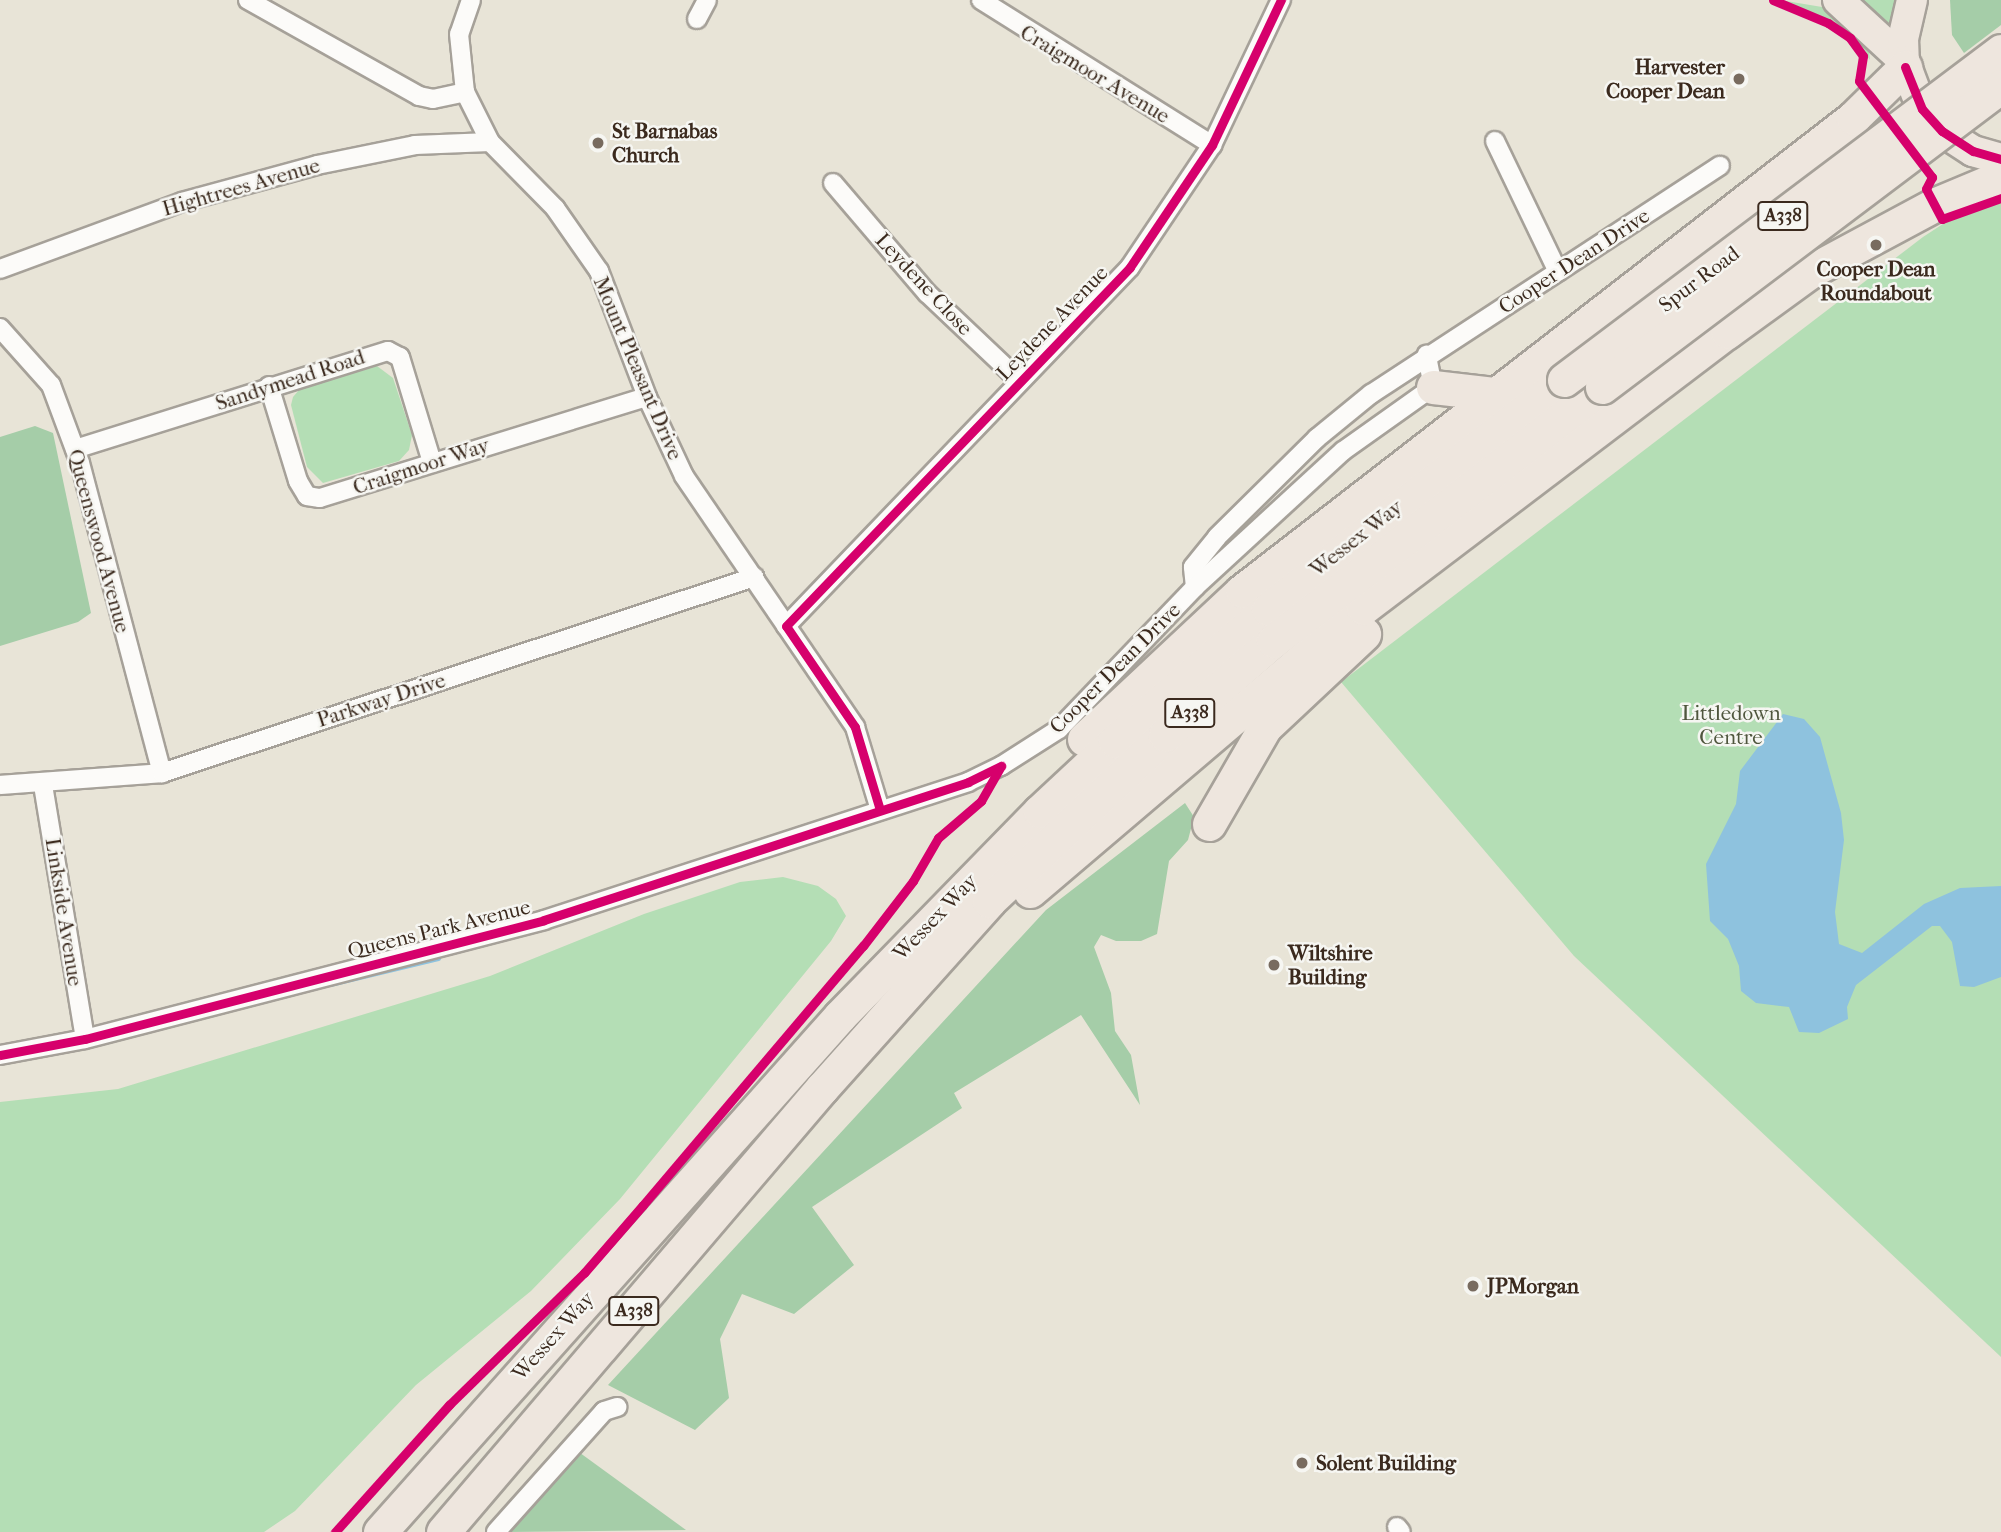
<!DOCTYPE html>
<style>
body{margin:0}
#map{position:relative;width:2001px;height:1532px;overflow:hidden;background:#e8e4d7;font-family:"IM FELL French Canon",serif}
div>[style]{position:absolute}
.green>*{inset:0;background:#b4deb5}
.forest>*{inset:0;background:#a5cda8}
.water>*{inset:0;background:#8ec2de}
.stream>*{height:5px;margin:-2.5px;padding:0 2.5px;transform-origin:2.5px;border-radius:2.5px;background:#8ec2de}
.roads{filter:drop-shadow(2px 0 #a6a199) drop-shadow(-2px 0 #a6a199) drop-shadow(0 2px #a6a199) drop-shadow(0 -2px #a6a199)}
.street>*{height:18px;margin:-9px;padding:0 9px;transform-origin:9px;border-radius:9px;background:#fcfbf9}
.primary>*{height:30px;margin:-15px;padding:0 15px;transform-origin:15px;border-radius:15px;background:#eee6de}
.highway>*{height:33px;margin:-16.5px;padding:0 16.5px;transform-origin:16.5px;border-radius:16.5px;background:#eee6de}
.bridges{filter:drop-shadow(2px 0 #a6a199) drop-shadow(-2px 0 #a6a199) drop-shadow(0 2px #a6a199) drop-shadow(0 -2px #a6a199)}
.highway-bridge>*{height:33px;margin:-16.5px;padding:0 16.5px;transform-origin:16.5px;border-radius:16.5px;background:#eee6de}
.cycleway>*{height:9px;margin:-4.5px;padding:0 4.5px;transform-origin:4.5px;border-radius:4.5px;background:#d6006c}
.dots>*{width:19px;height:19px;translate:-50% -50%;box-sizing:border-box;border:4px solid #f6f6f2;border-radius:50%}
span{translate:-50% -50%;white-space:nowrap;text-align:center;line-height:1.15;-webkit-text-stroke:5px #f6f6f2;paint-order:stroke}
.shield-label span{padding:2px 5px;background:#f6f6f2;border:2px solid;border-radius:5px;-webkit-text-stroke-width:0}
.shield-label{font-size:19px;color:#3b2a1e;font-weight:700}
.poi-label{font-size:21px;color:#3b2a1e;font-weight:700}
.right{translate:-100% -50%;text-align:right}
.left{translate:0 -50%;text-align:left}
.street-label{font-size:21px;color:#3b2a1e}
.park-label{font-size:21px;color:#4f563d}
</style>
<div id="map">
<div class="green">
<i style="clip-path:polygon(1780px 0,1834px 9px,1868px 42px,1870px 60px,1851px 34px)"></i>
<i style="clip-path:polygon(1860px 0,1901px 0,1891px 39px,1869px 9px)"></i>
<i style="clip-path:polygon(2001px 186px,2001px 1357px,1574px 956px,1341px 682px,1923px 237px)"></i>
<i style="clip-path:polygon(377px 366px,393px 378px,412px 435px,409px 450px,399px 461px,323px 483px,307px 467px,291px 405px,293px 397px,299px 390px)"></i>
<i style="clip-path:polygon(783px 877px,818px 886px,836px 899px,846px 916px,831px 941px,620px 1199px,531px 1291px,416px 1385px,295px 1511px,264px 1532px,0 1532px,0 1102px,118px 1089px,490px 976px,644px 914px,740px 882px)"></i>
</div>
<div class="forest">
<i style="clip-path:polygon(2001px 0,2001px 25px,1964px 53px,1952px 35px,1950px 0)"></i>
<i style="clip-path:polygon(35px 426px,53px 433px,91px 613px,78px 622px,0 646px,0 437px)"></i>
<i style="clip-path:polygon(1185px 803px,1194px 817px,1188px 840px,1169px 861px,1157px 934px,1141px 941px,1116px 941px,1101px 935px,1094px 947px,1111px 993px,1115px 1031px,1131px 1055px,1140px 1105px,1081px 1015px,954px 1093px,962px 1108px,812px 1207px,854px 1265px,794px 1314px,742px 1294px,720px 1339px,729px 1398px,695px 1430px,608px 1385px,1046px 910px)"></i>
<i style="clip-path:polygon(576px 1450px,686px 1530px,507px 1532px)"></i>
</div>
<div class="water">
<i style="clip-path:polygon(1783px 714px,1804px 719px,1820px 737px,1841px 813px,1844px 840px,1835px 912px,1839px 944px,1862px 953px,1924px 904px,1960px 888px,2001px 886px,2001px 977px,1974px 987px,1960px 986px,1952px 942px,1940px 926px,1932px 926px,1856px 985px,1847px 1007px,1848px 1019px,1819px 1033px,1799px 1032px,1789px 1007px,1756px 1003px,1741px 991px,1739px 966px,1728px 939px,1710px 921px,1706px 864px,1736px 804px,1740px 771px)"></i>
</div>
<div class="stream">
<i style="left:330px;top:984px;width:111px;rotate:-13.5deg"></i>
</div>
<div class="roads">
<div class="street">
<i style="left:248px;top:0;width:196px;rotate:29.3deg"></i>
<i style="left:419px;top:96px;width:14px;rotate:12deg"></i>
<i style="left:433px;top:99px;width:33px;rotate:-12deg"></i>
<i style="left:471px;top:0;width:36px;rotate:109deg"></i>
<i style="left:459px;top:34px;width:58px;rotate:84.1deg"></i>
<i style="left:465px;top:92px;width:56px;rotate:63.4deg"></i>
<i style="left:490px;top:142px;width:93px;rotate:45.4deg"></i>
<i style="left:555px;top:208px;width:77px;rotate:55.1deg"></i>
<i style="left:599px;top:271px;width:135px;rotate:69.1deg"></i>
<i style="left:647px;top:397px;width:87px;rotate:64.9deg"></i>
<i style="left:684px;top:476px;width:304px;rotate:55.7deg"></i>
<i style="left:855px;top:727px;width:87px;rotate:73.2deg"></i>
<i style="left:981px;top:0;width:273px;rotate:32.1deg"></i>
<i style="left:697px;top:19px;width:21px;rotate:-62deg"></i>
<i style="left:1495px;top:141px;width:145px;rotate:64.3deg"></i>
<i style="left:833px;top:183px;width:145px;rotate:49.5deg"></i>
<i style="left:927px;top:293px;width:128px;rotate:43.4deg"></i>
<i style="left:0;top:269px;width:194px;rotate:-20.2deg"></i>
<i style="left:182px;top:202px;width:140px;rotate:-15.3deg"></i>
<i style="left:317px;top:165px;width:100px;rotate:-11.5deg"></i>
<i style="left:415px;top:145px;width:75px;rotate:-2.3deg"></i>
<i style="left:0;top:328px;width:76px;rotate:48.2deg"></i>
<i style="left:51px;top:385px;width:83px;rotate:69.6deg"></i>
<i style="left:80px;top:463px;width:321px;rotate:75.2deg"></i>
<i style="left:269px;top:386px;width:99px;rotate:73deg"></i>
<i style="left:298px;top:481px;width:17px;rotate:59deg"></i>
<i style="left:307px;top:496px;width:13px;rotate:9deg"></i>
<i style="left:320px;top:498px;width:342px;rotate:-17.2deg"></i>
<i style="left:75px;top:449px;width:328px;rotate:-17.4deg"></i>
<i style="left:388px;top:351px;width:13px;rotate:27deg"></i>
<i style="left:400px;top:357px;width:110px;rotate:73.1deg"></i>
<i style="left:1195px;top:587px;width:20px;rotate:-96deg"></i>
<i style="left:1193px;top:567px;width:38px;rotate:-51deg"></i>
<i style="left:1217px;top:537px;width:141px;rotate:-44.7deg"></i>
<i style="left:1317px;top:438px;width:70px;rotate:-39.2deg"></i>
<i style="left:1371px;top:394px;width:417px;rotate:-33.2deg"></i>
<i style="left:786px;top:626px;width:497px;rotate:-46.2deg"></i>
<i style="left:1130px;top:267px;width:147px;rotate:-56.1deg"></i>
<i style="left:1212px;top:145px;width:161px;rotate:-64.6deg"></i>
<i style="left:0;top:785px;width:162px;rotate:-4.2deg"></i>
<i style="left:162px;top:773px;width:624px;rotate:-18.32deg"></i>
<i style="left:43px;top:785px;width:257px;rotate:80.6deg"></i>
<i style="left:0;top:1055px;width:86px;rotate:-10.7deg"></i>
<i style="left:85px;top:1039px;width:474px;rotate:-14.5deg"></i>
<i style="left:544px;top:920px;width:446px;rotate:-18deg"></i>
<i style="left:968px;top:782px;width:37px;rotate:-26deg"></i>
<i style="left:1001px;top:766px;width:69px;rotate:-32.5deg"></i>
<i style="left:1059px;top:729px;width:197px;rotate:-46.2deg"></i>
<i style="left:1195px;top:587px;width:201px;rotate:-42.6deg"></i>
<i style="left:1343px;top:451px;width:110px;rotate:-35.4deg"></i>
<i style="left:1433px;top:387px;width:33px;rotate:-101deg"></i>
<i style="left:1397px;top:1527px;width:6px;rotate:51deg"></i>
<i style="left:496px;top:1532px;width:162px;rotate:-48.2deg"></i>
<i style="left:604px;top:1411px;width:14px;rotate:-17deg"></i>
</div>
<div class="primary">
<i style="left:1838px;top:0;width:90px;rotate:42.7deg"></i>
<i style="left:1912px;top:0;width:39px;rotate:103deg"></i>
<i style="left:1903px;top:38px;width:23px;rotate:88deg"></i>
<i style="left:1904px;top:61px;width:51px;rotate:69.4deg"></i>
<i style="left:1922px;top:109px;width:30px;rotate:48deg"></i>
<i style="left:1942px;top:131px;width:37px;rotate:33deg"></i>
<i style="left:1973px;top:151px;width:29px;rotate:16deg"></i>
</div>
<div class="highway">
<i style="left:1433px;top:387px;width:61px;rotate:6.5deg"></i>
<i style="left:1084px;top:739px;width:216px;rotate:-43.1deg"></i>
<i style="left:1242px;top:591px;width:773px;rotate:-37.74deg"></i>
<i style="left:1853px;top:118px;width:73px;rotate:-44.4deg"></i>
<i style="left:1209px;top:824px;width:112px;rotate:-60deg"></i>
<i style="left:1265px;top:727px;width:136px;rotate:-43.2deg"></i>
<i style="left:1030px;top:891px;width:437px;rotate:-40.4deg"></i>
<i style="left:1363px;top:608px;width:457px;rotate:-37.2deg"></i>
<i style="left:1727px;top:332px;width:104px;rotate:-36deg"></i>
<i style="left:1811px;top:271px;width:142px;rotate:-28.2deg"></i>
<i style="left:1936px;top:204px;width:70px;rotate:-22.6deg"></i>
<i style="left:380px;top:1532px;width:691px;rotate:-48.28deg"></i>
<i style="left:840px;top:1016px;width:286px;rotate:-45.7deg"></i>
<i style="left:1040px;top:811px;width:103px;rotate:-43deg"></i>
<i style="left:1115px;top:741px;width:202px;rotate:-40.8deg"></i>
<i style="left:1268px;top:609px;width:374px;rotate:-37.7deg"></i>
<i style="left:443px;top:1532px;width:584px;rotate:-49.52deg"></i>
<i style="left:822px;top:1088px;width:251px;rotate:-48.2deg"></i>
<i style="left:989px;top:901px;width:242px;rotate:-43.3deg"></i>
<i style="left:1165px;top:735px;width:143px;rotate:-41deg"></i>
<i style="left:1273px;top:641px;width:416px;rotate:-37.7deg"></i>
</div>
</div>
<div class="bridges">
<div class="highway-bridge">
<i style="left:1564px;top:380px;width:547px;rotate:-36.97deg"></i>
<i style="left:1602px;top:387px;width:500px;rotate:-37deg"></i>
</div>
</div>
<div class="cycleway">
<i style="left:1773px;top:0;width:60px;rotate:22.7deg"></i>
<i style="left:1828px;top:23px;width:27px;rotate:34deg"></i>
<i style="left:1850px;top:38px;width:22px;rotate:54deg"></i>
<i style="left:1863px;top:56px;width:25px;rotate:99deg"></i>
<i style="left:1859px;top:81px;width:121px;rotate:52.8deg"></i>
<i style="left:1932px;top:177px;width:13px;rotate:117deg"></i>
<i style="left:1926px;top:189px;width:34px;rotate:62deg"></i>
<i style="left:1942px;top:219px;width:63px;rotate:-19.6deg"></i>
<i style="left:1905px;top:67px;width:45px;rotate:68deg"></i>
<i style="left:1922px;top:109px;width:30px;rotate:48deg"></i>
<i style="left:1942px;top:131px;width:37px;rotate:33deg"></i>
<i style="left:1973px;top:151px;width:29px;rotate:16deg"></i>
<i style="left:880px;top:810px;width:87px;rotate:-106.8deg"></i>
<i style="left:855px;top:727px;width:122px;rotate:-124.3deg"></i>
<i style="left:786px;top:626px;width:497px;rotate:-46.2deg"></i>
<i style="left:1130px;top:267px;width:147px;rotate:-56.1deg"></i>
<i style="left:1212px;top:145px;width:161px;rotate:-64.6deg"></i>
<i style="left:0;top:1055px;width:86px;rotate:-10.7deg"></i>
<i style="left:85px;top:1039px;width:474px;rotate:-14.5deg"></i>
<i style="left:544px;top:920px;width:446px;rotate:-18deg"></i>
<i style="left:968px;top:782px;width:37px;rotate:-26deg"></i>
<i style="left:335px;top:1532px;width:171px;rotate:-48.1deg"></i>
<i style="left:449px;top:1405px;width:189px;rotate:-44.4deg"></i>
<i style="left:584px;top:1273px;width:90px;rotate:-49.1deg"></i>
<i style="left:643px;top:1205px;width:340px;rotate:-49.7deg"></i>
<i style="left:863px;top:946px;width:82px;rotate:-52.4deg"></i>
<i style="left:913px;top:881px;width:50px;rotate:-59.8deg"></i>
<i style="left:938px;top:838px;width:57px;rotate:-40.7deg"></i>
<i style="left:981px;top:801px;width:40px;rotate:-60.3deg"></i>
</div>
<div class="dots">
<i style="left:1739px;top:79px;background:#786b5f"></i>
<i style="left:598px;top:143px;background:#786b5f"></i>
<i style="left:1876px;top:245px;background:#786b5f"></i>
<i style="left:1274px;top:965px;background:#786b5f"></i>
<i style="left:1473px;top:1286px;background:#786b5f"></i>
<i style="left:1302px;top:1463px;background:#786b5f"></i>
</div>
<div class="shield-label">
<span style="left:1783px;top:216px">A338</span>
<span style="left:1190px;top:713px">A338</span>
<span style="left:634px;top:1311px">A338</span>
</div>
<div class="poi-label">
<span class="right" style="left:1725px;top:79px">Harvester<br>Cooper Dean</span>
<span class="left" style="left:612px;top:143px">St Barnabas<br>Church</span>
<span style="left:1876px;top:281px">Cooper Dean<br>Roundabout</span>
<span class="left" style="left:1288px;top:965px">Wiltshire<br>Building</span>
<span class="left" style="left:1487px;top:1286px">JPMorgan</span>
<span class="left" style="left:1316px;top:1463px">Solent Building</span>
</div>
<div class="street-label">
<span style="left:1095px;top:74px;rotate:31deg">Craigmoor Avenue</span>
<span style="left:241px;top:187px;rotate:-16deg">Hightrees Avenue</span>
<span style="left:1574px;top:261px;rotate:-33deg">Cooper Dean Drive</span>
<span style="left:1699px;top:279px;rotate:-37deg">Spur Road</span>
<span style="left:924px;top:284px;rotate:47deg">Leydene Close</span>
<span style="left:1052px;top:323px;rotate:-46deg">Leydene Avenue</span>
<span style="left:638px;top:368px;rotate:67deg">Mount Pleasant Drive</span>
<span style="left:290px;top:380px;rotate:-18deg">Sandymead Road</span>
<span style="left:421px;top:466px;rotate:-18deg">Craigmoor Way</span>
<span style="left:1356px;top:538px;rotate:-38deg">Wessex Way</span>
<span style="left:99px;top:541px;rotate:75deg">Queenswood Avenue</span>
<span style="left:1115px;top:668px;rotate:-45deg">Cooper Dean Drive</span>
<span style="left:381px;top:700px;rotate:-18deg">Parkway Drive</span>
<span style="left:64px;top:912px;rotate:81deg">Linkside Avenue</span>
<span style="left:935px;top:917px;rotate:-46deg">Wessex Way</span>
<span style="left:439px;top:929px;rotate:-14deg">Queens Park Avenue</span>
<span style="left:553px;top:1336px;rotate:-48deg">Wessex Way</span>
</div>
<div class="park-label">
<span style="left:1731px;top:725px">Littledown<br>Centre</span>
</div>
</div>
